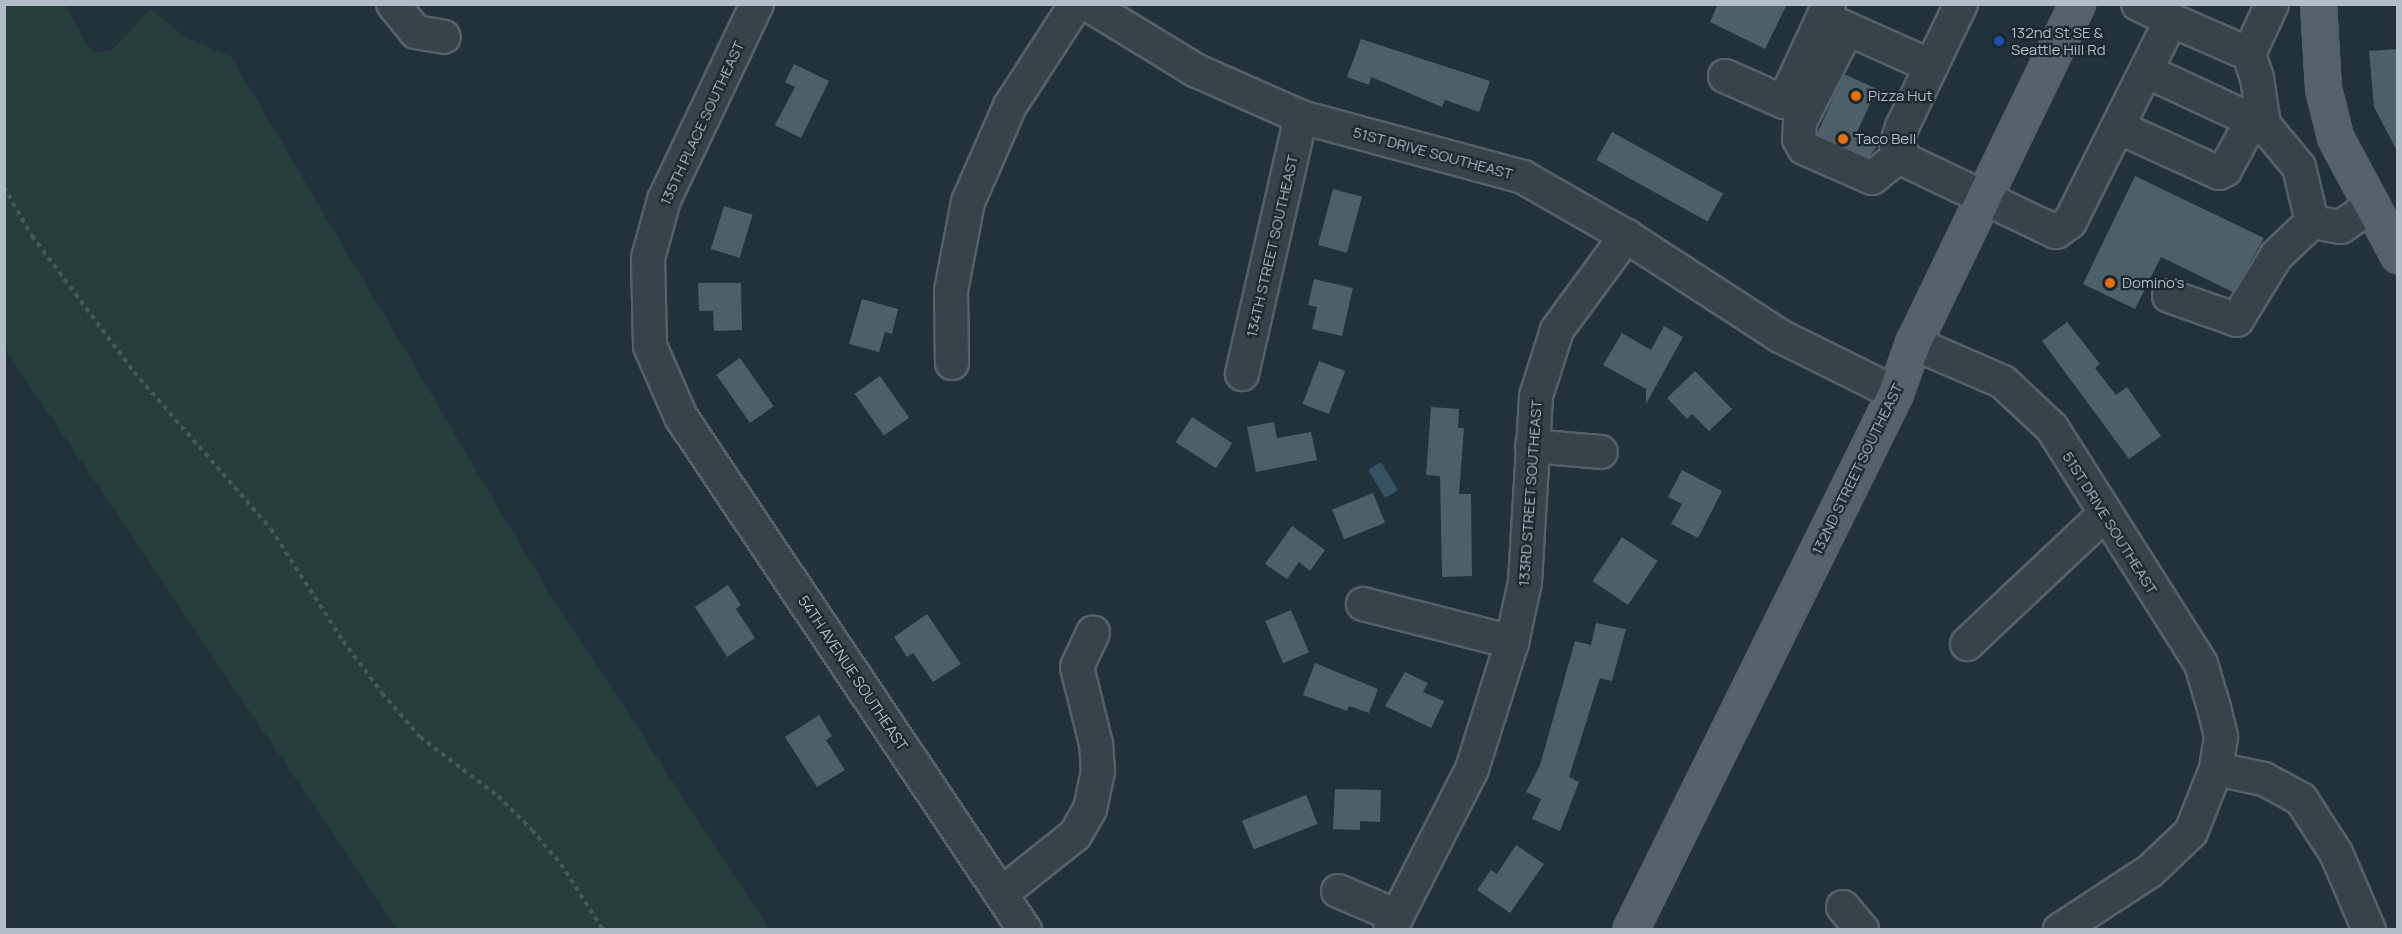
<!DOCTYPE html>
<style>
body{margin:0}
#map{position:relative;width:2402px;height:934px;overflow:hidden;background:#22323b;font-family:Manrope,sans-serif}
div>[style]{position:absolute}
.green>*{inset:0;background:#253e3b}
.water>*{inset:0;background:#355162;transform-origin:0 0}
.building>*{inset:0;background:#4d5f69;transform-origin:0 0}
.path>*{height:4px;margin-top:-2px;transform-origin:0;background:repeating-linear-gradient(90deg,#445a58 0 4.5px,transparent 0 9px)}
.roads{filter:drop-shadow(2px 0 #546169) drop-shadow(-2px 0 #546169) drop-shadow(0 2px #546169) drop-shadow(0 -2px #546169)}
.minor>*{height:32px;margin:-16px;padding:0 16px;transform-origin:16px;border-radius:16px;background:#36434b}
.major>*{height:33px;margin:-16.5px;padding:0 16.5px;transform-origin:16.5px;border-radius:16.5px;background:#53626b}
.dots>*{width:16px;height:16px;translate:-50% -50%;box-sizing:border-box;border:3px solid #1b2830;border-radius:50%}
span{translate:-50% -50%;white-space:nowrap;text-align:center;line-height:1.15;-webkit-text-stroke:4.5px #1b2830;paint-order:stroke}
.poi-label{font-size:15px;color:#b1bec7}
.left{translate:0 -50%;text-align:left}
.street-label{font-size:15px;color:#b1bec7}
.frame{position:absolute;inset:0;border:6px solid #b1bec7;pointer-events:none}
</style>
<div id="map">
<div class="green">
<i style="clip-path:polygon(4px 5px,65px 5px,92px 52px,111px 51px,151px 9px,183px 36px,231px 57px,545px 586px,769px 929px,397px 929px,5px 349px)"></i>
</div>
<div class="water">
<i style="left:1381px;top:462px;width:33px;height:15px;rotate:59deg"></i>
</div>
<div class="building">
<i style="clip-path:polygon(1718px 4px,1787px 4px,1765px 49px,1710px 22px)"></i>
<i style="clip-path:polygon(1361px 39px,1490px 81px,1479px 112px,1445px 100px,1442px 107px,1371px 77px,1369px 85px,1347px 77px)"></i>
<i style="clip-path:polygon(2397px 49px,2397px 151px,2374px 107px,2369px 51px)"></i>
<i style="clip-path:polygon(794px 64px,829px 81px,801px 138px,775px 125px,795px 87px,785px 82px)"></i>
<i style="clip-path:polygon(1844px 74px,1877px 89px,1856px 134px,1878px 145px,1869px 157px,1817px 134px)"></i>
<i style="left:1612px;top:132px;width:127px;height:32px;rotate:29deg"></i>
<i style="clip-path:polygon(2135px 176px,2264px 238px,2233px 292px,2161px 257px,2135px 309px,2083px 284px)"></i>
<i style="left:1333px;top:189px;width:30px;height:58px;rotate:15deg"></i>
<i style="left:724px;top:206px;width:30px;height:45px;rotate:17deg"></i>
<i style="clip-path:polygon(1314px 279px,1353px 288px,1342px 336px,1312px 329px,1317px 307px,1308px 305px)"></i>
<i style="clip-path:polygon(698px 283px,741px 283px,742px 330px,714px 331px,713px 311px,699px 311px)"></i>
<i style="clip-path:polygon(862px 299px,898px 309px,892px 334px,885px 332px,879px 352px,849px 344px)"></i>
<i style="clip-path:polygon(2067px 322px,2100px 364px,2095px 368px,2116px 395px,2127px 387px,2161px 436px,2129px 459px,2042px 341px)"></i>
<i style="clip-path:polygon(1664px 326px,1683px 337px,1646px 404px,1646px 389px,1603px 365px,1622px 333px,1651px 350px)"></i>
<i style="left:740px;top:358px;width:59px;height:29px;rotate:55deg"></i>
<i style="left:1319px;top:361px;width:28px;height:46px;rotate:21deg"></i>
<i style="clip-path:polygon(1695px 371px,1732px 409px,1709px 431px,1692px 414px,1687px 419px,1667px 398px)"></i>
<i style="left:880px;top:376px;width:51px;height:31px;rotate:55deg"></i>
<i style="clip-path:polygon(1431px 407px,1459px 409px,1458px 428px,1464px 428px,1459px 494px,1471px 494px,1472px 576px,1442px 577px,1440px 476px,1426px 475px)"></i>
<i style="left:1192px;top:417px;width:48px;height:30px;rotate:33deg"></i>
<i style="clip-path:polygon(1274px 422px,1277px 438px,1311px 432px,1317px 460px,1256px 472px,1247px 427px)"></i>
<i style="clip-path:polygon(1682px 470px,1722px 491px,1698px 538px,1671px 524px,1682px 504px,1668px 497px)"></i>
<i style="left:1373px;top:493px;width:32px;height:44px;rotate:68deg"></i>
<i style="clip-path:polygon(1292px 526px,1325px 550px,1310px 571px,1299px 562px,1287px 579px,1265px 564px)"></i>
<i style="left:1622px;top:537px;width:43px;height:53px;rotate:34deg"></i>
<i style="clip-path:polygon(728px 585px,741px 605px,736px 609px,755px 638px,727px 657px,695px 607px)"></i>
<i style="left:1291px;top:610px;width:46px;height:28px;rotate:67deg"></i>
<i style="clip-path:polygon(927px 614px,961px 664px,933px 682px,913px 653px,907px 657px,894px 637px)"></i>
<i style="clip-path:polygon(1596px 623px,1626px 629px,1612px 681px,1600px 678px,1569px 777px,1579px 782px,1560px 831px,1532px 819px,1541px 799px,1526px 792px,1540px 765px,1575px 641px,1591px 645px)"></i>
<i style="clip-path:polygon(1315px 663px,1378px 689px,1369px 713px,1349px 706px,1347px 711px,1303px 695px)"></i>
<i style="clip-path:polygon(1405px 672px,1428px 683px,1423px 692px,1444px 701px,1431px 728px,1385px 706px)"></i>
<i style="clip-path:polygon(819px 715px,832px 736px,826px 740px,845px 770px,817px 787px,785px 737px)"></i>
<i style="clip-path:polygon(1335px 789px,1381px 790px,1380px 822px,1360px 821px,1360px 830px,1333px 829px)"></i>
<i style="left:1306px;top:795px;width:31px;height:69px;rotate:68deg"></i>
<i style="clip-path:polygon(1516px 845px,1544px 864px,1510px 913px,1477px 890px,1491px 870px,1497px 874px)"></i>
</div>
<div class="path">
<i style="left:4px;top:187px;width:56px;rotate:60.3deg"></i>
<i style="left:32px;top:236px;width:170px;rotate:53.1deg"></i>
<i style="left:134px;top:372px;width:208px;rotate:48.9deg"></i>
<i style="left:271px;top:529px;width:133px;rotate:57.3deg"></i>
<i style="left:343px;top:641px;width:65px;rotate:53.1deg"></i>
<i style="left:382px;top:693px;width:58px;rotate:49.2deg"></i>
<i style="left:420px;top:737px;width:98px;rotate:37.1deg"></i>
<i style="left:498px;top:796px;width:48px;rotate:45deg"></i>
<i style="left:532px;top:830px;width:45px;rotate:49.5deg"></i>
<i style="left:561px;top:864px;width:78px;rotate:57.5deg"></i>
</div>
<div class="roads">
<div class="minor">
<i style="left:393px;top:4px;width:36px;rotate:51deg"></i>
<i style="left:416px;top:32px;width:28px;rotate:10deg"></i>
<i style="left:757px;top:4px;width:217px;rotate:115.4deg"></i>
<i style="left:664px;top:200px;width:60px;rotate:105.4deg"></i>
<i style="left:648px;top:258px;width:88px;rotate:88.7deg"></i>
<i style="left:650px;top:346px;width:77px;rotate:66.4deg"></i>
<i style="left:681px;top:417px;width:618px;rotate:56.16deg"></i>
<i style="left:1087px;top:4px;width:127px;rotate:31.4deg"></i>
<i style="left:1195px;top:70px;width:116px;rotate:23.9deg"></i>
<i style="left:1301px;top:117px;width:230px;rotate:15.1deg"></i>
<i style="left:1523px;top:177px;width:119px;rotate:29.8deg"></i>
<i style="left:1626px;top:236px;width:184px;rotate:33deg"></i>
<i style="left:1780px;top:336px;width:128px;rotate:26.4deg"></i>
<i style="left:1961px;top:4px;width:136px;rotate:115.6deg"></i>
<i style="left:1902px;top:127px;width:19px;rotate:108deg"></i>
<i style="left:1896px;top:145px;width:19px;rotate:55deg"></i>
<i style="left:1907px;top:161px;width:165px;rotate:25.5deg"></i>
<i style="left:2056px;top:232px;width:17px;rotate:-36deg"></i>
<i style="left:2070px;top:222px;width:226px;rotate:-63.4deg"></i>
<i style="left:2171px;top:20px;width:85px;rotate:23.6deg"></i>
<i style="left:2249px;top:54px;width:25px;rotate:72deg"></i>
<i style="left:2257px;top:78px;width:48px;rotate:81.5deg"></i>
<i style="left:2264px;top:125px;width:55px;rotate:50.2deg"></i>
<i style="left:2299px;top:167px;width:57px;rotate:76.7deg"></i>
<i style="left:2312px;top:222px;width:29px;rotate:10deg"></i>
<i style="left:2341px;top:227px;width:37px;rotate:-35deg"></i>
<i style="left:2138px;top:4px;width:37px;rotate:26deg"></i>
<i style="left:1828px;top:20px;width:113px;rotate:24.1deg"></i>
<i style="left:1847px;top:29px;width:104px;rotate:116.8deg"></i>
<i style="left:1800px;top:122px;width:17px;rotate:93deg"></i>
<i style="left:1799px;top:139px;width:10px;rotate:61deg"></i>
<i style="left:1804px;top:148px;width:74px;rotate:23.8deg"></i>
<i style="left:1872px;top:178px;width:38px;rotate:-39deg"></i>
<i style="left:2249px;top:54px;width:55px;rotate:-65.3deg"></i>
<i style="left:2146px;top:71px;width:105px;rotate:24.9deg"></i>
<i style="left:2241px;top:115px;width:13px;rotate:45deg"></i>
<i style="left:1725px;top:76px;width:64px;rotate:23.8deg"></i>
<i style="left:1784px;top:102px;width:108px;rotate:-65.3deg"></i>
<i style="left:2118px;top:127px;width:111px;rotate:24.5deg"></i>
<i style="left:2219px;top:173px;width:7px;rotate:-27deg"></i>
<i style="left:2225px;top:170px;width:52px;rotate:-61.5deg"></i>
<i style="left:2250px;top:124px;width:14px;rotate:4deg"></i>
<i style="left:2169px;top:296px;width:72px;rotate:19.4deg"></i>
<i style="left:2237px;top:320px;width:75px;rotate:-58.6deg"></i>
<i style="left:2276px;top:256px;width:50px;rotate:-43.4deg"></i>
<i style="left:1913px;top:343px;width:98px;rotate:23.4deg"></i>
<i style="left:2003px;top:382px;width:67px;rotate:43.2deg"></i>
<i style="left:2052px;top:428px;width:279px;rotate:57.7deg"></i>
<i style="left:2201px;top:664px;width:46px;rotate:73.5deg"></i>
<i style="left:2214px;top:708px;width:30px;rotate:76deg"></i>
<i style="left:2221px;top:737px;width:32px;rotate:99deg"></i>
<i style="left:2216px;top:769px;width:68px;rotate:111.6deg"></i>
<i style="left:2191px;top:832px;width:57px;rotate:136.4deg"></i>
<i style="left:2150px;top:871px;width:108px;rotate:146.8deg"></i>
<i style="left:952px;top:363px;width:72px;rotate:-90.8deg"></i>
<i style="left:951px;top:291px;width:91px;rotate:-79.2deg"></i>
<i style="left:968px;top:202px;width:105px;rotate:-66.4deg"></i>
<i style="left:1010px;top:106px;width:121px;rotate:-57.1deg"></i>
<i style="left:1242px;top:374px;width:264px;rotate:-77.1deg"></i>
<i style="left:1532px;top:446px;width:69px;rotate:5deg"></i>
<i style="left:1363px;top:604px;width:154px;rotate:14.3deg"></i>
<i style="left:1967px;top:644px;width:188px;rotate:-43.3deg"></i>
<i style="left:2216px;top:769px;width:49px;rotate:11.8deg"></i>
<i style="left:2264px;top:779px;width:42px;rotate:28.4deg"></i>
<i style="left:2301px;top:799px;width:64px;rotate:57.1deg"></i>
<i style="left:2336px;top:853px;width:84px;rotate:66.8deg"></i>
<i style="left:1338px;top:891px;width:64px;rotate:23deg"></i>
<i style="left:1001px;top:894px;width:95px;rotate:-38.6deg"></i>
<i style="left:1075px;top:835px;width:30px;rotate:-60deg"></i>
<i style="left:1090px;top:809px;width:39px;rotate:-78deg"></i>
<i style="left:1098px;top:771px;width:27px;rotate:-94deg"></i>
<i style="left:1096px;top:744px;width:79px;rotate:-103.9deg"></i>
<i style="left:1077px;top:667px;width:38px;rotate:-65deg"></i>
<i style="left:1843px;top:907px;width:30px;rotate:50deg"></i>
<i style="left:1390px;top:930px;width:181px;rotate:-63deg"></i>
<i style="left:1472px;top:769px;width:133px;rotate:-72.5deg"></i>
<i style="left:1512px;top:642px;width:61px;rotate:-77.8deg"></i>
<i style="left:1525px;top:582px;width:186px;rotate:-86.6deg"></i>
<i style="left:1536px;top:396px;width:69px;rotate:-72.3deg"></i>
<i style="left:1557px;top:330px;width:117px;rotate:-53.7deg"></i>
</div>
<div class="major">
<i style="left:2318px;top:4px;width:84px;rotate:86.6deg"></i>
<i style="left:2323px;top:88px;width:50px;rotate:76.2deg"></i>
<i style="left:2335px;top:137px;width:134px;rotate:61.9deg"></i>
<i style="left:1630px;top:930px;width:599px;rotate:-63.73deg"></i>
<i style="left:1895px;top:393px;width:53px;rotate:-70.2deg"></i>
<i style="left:1913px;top:343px;width:377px;rotate:-64.2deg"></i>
</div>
</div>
<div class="dots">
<i style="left:1999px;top:41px;background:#1a4fb4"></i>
<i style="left:1856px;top:96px;background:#e8710a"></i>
<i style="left:1843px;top:139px;background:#e8710a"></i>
<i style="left:2110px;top:283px;background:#e8710a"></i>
</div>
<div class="poi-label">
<span class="left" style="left:2011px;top:41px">132nd St SE &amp;<br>Seattle Hill Rd</span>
<span class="left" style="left:1868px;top:96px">Pizza Hut</span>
<span class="left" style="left:1855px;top:139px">Taco Bell</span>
<span class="left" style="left:2122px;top:283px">Domino's</span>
</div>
<div class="street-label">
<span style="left:702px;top:123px;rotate:-65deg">135TH PLACE SOUTHEAST</span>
<span style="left:1433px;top:153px;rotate:15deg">51ST DRIVE SOUTHEAST</span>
<span style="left:1272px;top:246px;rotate:-77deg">134TH STREET SOUTHEAST</span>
<span style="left:1857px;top:469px;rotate:-64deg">132ND STREET SOUTHEAST</span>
<span style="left:1530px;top:493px;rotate:-86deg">133RD STREET SOUTHEAST</span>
<span style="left:2110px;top:523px;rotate:58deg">51ST DRIVE SOUTHEAST</span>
<span style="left:853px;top:673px;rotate:56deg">54TH AVENUE SOUTHEAST</span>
</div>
<div class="frame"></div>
</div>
